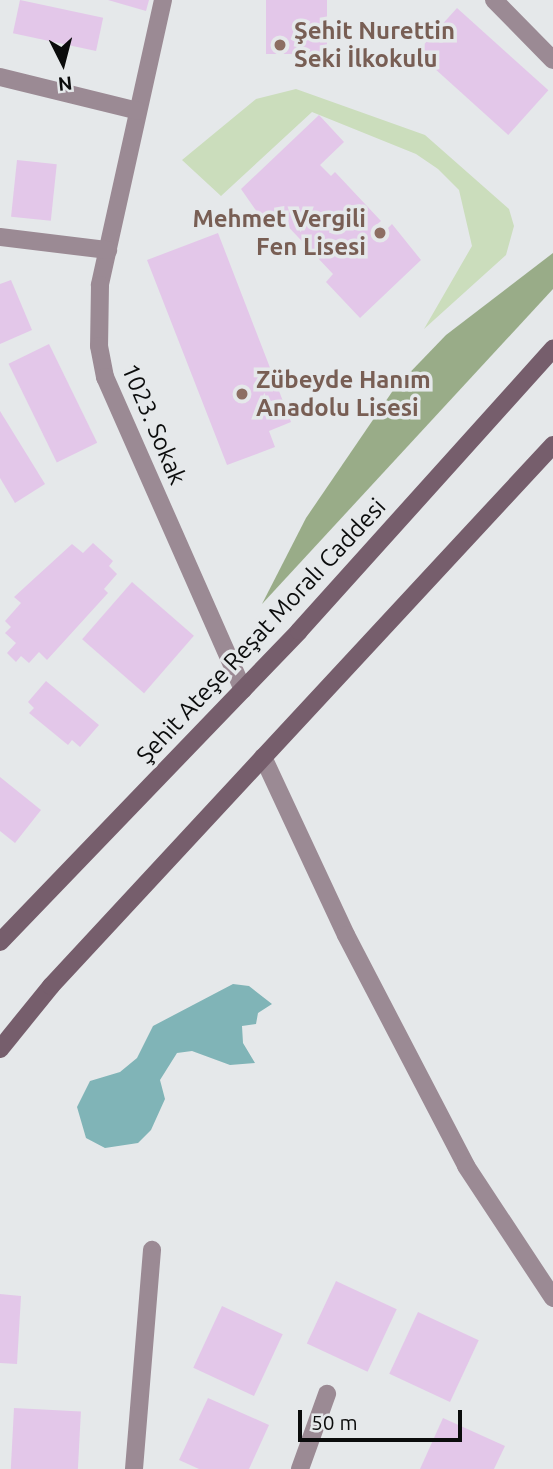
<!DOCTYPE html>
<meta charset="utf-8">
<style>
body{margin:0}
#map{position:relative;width:553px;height:1469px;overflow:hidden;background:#e5e8ea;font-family:Ubuntu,sans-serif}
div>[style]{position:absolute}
.green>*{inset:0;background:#cbddbc}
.forest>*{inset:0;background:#99ac88}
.water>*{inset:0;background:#80b4b7}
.building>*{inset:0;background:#e3c7e9;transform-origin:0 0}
.minor>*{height:18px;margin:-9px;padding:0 9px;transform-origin:9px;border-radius:9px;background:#9b8a94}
.tertiary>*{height:18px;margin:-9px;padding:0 9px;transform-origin:9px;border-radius:9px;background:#9b8a94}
.secondary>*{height:18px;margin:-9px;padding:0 9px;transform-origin:9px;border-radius:9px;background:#765e6c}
.dots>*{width:19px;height:19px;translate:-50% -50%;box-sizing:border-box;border:4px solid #e5e8ea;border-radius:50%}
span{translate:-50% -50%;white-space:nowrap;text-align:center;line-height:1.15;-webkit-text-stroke:7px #e5e8ea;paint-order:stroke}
.education-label{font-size:24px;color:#785e54;font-weight:700}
.left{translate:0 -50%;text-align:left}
.right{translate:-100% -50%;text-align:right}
.street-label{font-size:24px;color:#0b0c0c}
.north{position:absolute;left:28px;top:28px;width:70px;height:70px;-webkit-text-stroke:5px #e5e8ea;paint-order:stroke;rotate:174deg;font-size:19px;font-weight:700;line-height:28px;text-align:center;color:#0b0c0c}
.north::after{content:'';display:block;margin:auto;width:24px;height:32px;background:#0b0c0c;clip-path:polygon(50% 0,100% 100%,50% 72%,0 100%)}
.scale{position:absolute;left:298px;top:1410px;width:164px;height:32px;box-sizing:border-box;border:4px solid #0b0c0c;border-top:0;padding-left:9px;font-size:21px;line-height:24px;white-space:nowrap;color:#0b0c0c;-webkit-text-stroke:5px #e5e8ea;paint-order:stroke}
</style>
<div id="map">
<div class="green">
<i style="clip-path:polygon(296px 89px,425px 135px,509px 209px,514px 226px,506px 255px,424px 329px,472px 246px,459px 190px,438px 169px,416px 154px,312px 112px,221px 196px,182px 160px,256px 99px)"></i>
</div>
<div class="forest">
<i style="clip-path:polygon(553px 253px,553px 289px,262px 604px,306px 518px,394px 389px,446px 335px)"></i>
</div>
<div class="water">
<i style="clip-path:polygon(233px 984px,249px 986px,272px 1004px,258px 1013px,256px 1024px,242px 1026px,243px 1043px,255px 1063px,230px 1065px,192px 1051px,177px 1053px,160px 1080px,165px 1099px,151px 1130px,138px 1143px,105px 1148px,86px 1138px,77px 1107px,90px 1081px,120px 1072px,137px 1058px,153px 1026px)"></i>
</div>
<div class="building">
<i style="left:20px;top:0;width:85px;height:34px;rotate:12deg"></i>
<i style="clip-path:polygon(108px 0,149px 0,146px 11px)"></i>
<i style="left:266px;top:0;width:61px;height:54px"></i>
<i style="left:457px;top:8px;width:123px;height:60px;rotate:42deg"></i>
<i style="clip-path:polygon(319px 115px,344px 142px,320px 165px,331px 176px,335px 172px,381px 221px,375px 226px,383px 233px,392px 224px,421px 260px,360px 318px,326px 282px,333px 274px,280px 218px,269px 229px,241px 189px)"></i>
<i style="left:17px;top:160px;width:40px;height:57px;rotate:6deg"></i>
<i style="clip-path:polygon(218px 233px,291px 422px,269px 431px,275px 447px,227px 465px,147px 260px)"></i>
<i style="clip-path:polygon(11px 280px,32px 330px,0 344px,0 284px)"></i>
<i style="left:49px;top:344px;width:110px;height:45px;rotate:64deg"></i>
<i style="clip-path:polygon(0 411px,45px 484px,15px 503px,0 478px)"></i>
<i style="clip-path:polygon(93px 543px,113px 561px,109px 566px,117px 574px,104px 589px,108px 593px,47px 660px,39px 652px,29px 663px,21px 656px,16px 662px,7px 653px,16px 643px,5px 633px,11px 627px,5px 621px,21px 603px,14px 597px,72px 544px,83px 553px)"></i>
<i style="left:132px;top:582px;width:82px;height:76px;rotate:41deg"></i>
<i style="clip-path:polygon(46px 681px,99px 725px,80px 747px,72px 740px,68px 745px,29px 713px,34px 708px,28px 702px)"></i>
<i style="clip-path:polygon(0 777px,41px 810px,15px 843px,0 831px)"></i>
<i style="left:336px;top:1281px;width:67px;height:69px;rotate:25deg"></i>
<i style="clip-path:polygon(0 1294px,21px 1296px,17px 1364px,0 1363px)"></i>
<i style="left:222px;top:1306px;width:67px;height:68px;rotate:25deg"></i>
<i style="left:418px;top:1312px;width:67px;height:68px;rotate:25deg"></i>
<i style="clip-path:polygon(208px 1398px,269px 1425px,249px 1469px,199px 1469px,179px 1460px)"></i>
<i style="left:14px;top:1408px;width:67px;height:61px;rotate:3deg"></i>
<i style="clip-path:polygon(443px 1418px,505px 1446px,494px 1469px,420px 1469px)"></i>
</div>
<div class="minor">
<i style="left:163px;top:0;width:292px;rotate:102.5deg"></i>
<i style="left:100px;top:285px;width:61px;rotate:90.9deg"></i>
<i style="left:99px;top:346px;width:32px;rotate:79deg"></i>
<i style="left:105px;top:377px;width:342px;rotate:66.2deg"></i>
<i style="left:494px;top:0;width:84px;rotate:45.5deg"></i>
<i style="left:0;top:77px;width:142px;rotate:13.8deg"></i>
<i style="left:0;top:237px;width:109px;rotate:6.9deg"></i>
<i style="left:134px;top:1469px;width:220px;rotate:-85.3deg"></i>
<i style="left:300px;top:1469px;width:80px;rotate:-70.2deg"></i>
</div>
<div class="tertiary">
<i style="left:263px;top:757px;width:196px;rotate:65deg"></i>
<i style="left:346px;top:935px;width:260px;rotate:62.5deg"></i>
<i style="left:466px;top:1166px;width:158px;rotate:56.6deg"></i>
</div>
<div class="secondary">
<i style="left:0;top:942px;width:431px;rotate:-46.1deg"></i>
<i style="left:299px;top:631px;width:380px;rotate:-48deg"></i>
<i style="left:0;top:1049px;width:81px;rotate:-51deg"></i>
<i style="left:51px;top:986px;width:738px;rotate:-47.14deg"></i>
</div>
<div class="dots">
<i style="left:280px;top:45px;background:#8d6e63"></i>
<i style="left:380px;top:233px;background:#8d6e63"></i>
<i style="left:242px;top:394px;background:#8d6e63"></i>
</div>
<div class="education-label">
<span class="left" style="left:294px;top:45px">Şehit Nurettin<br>Seki İlkokulu</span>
<span class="right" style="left:366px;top:233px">Mehmet Vergili<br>Fen Lisesi</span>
<span class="left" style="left:256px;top:394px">Zübeyde Hanım<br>Anadolu Lisesi</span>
</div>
<div class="street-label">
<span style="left:154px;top:424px;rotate:67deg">1023. Sokak</span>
<span style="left:261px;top:631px;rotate:-47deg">Şehit Ateşe Reşat Moralı Caddesi</span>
</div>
<div class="north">N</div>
<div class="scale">50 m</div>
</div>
